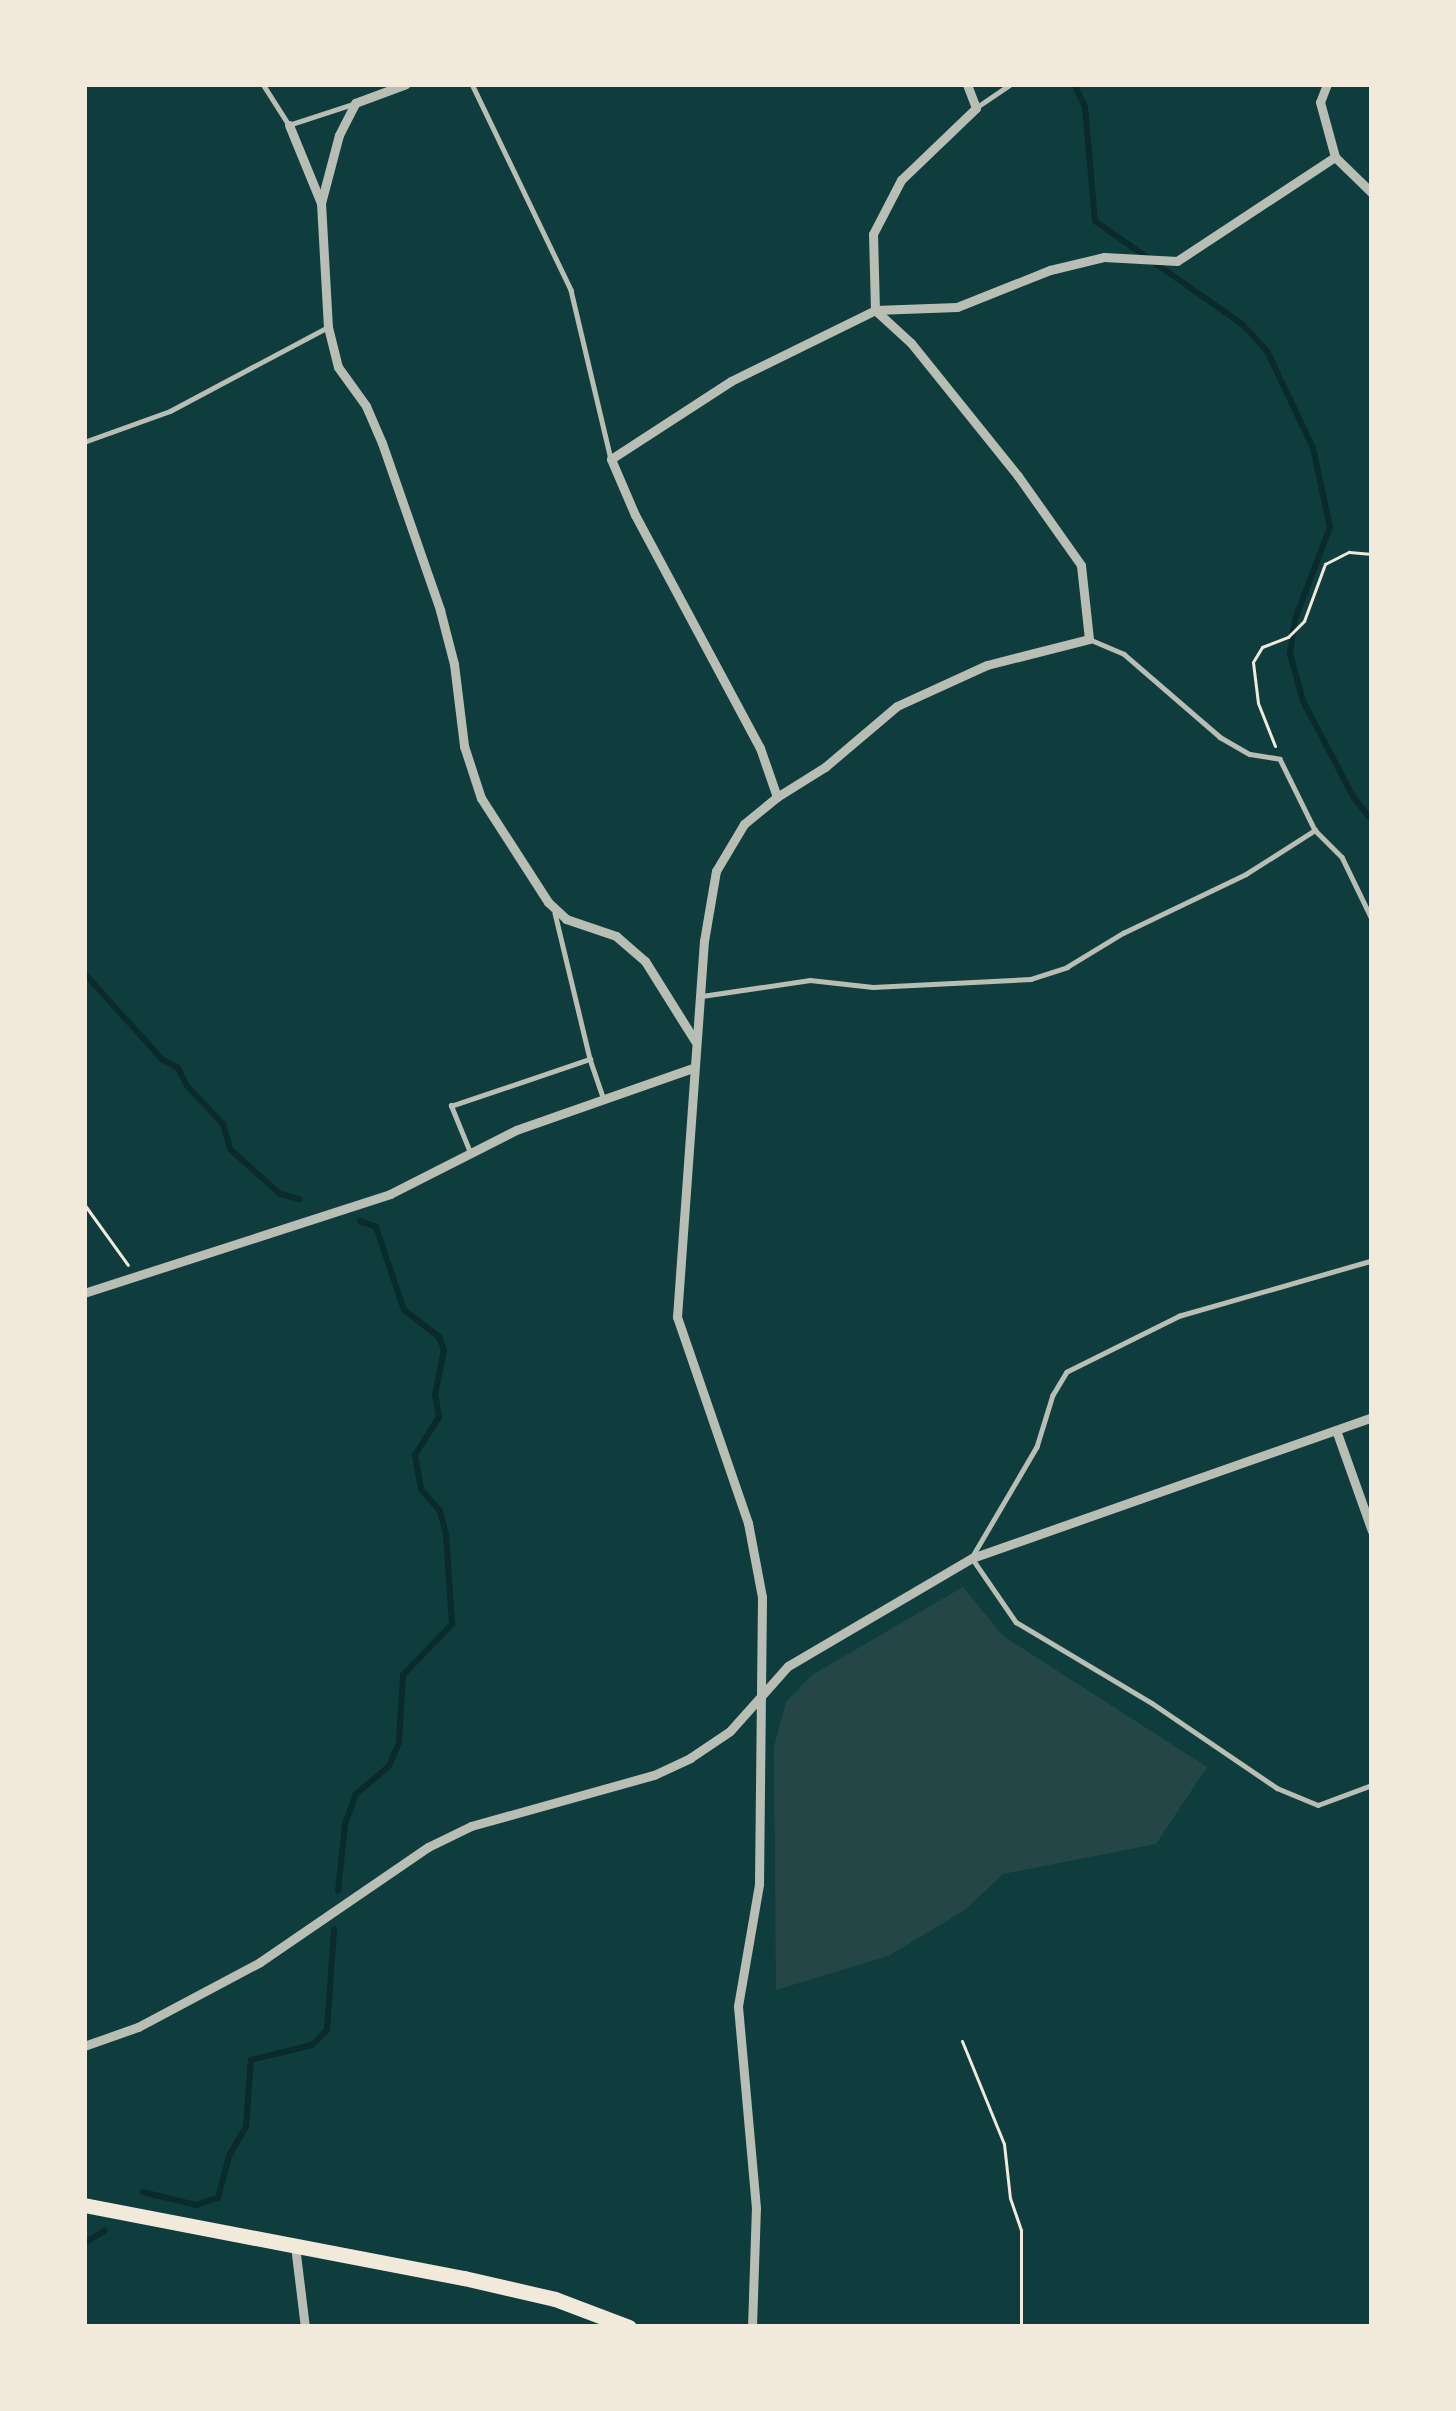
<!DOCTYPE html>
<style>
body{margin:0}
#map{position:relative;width:1456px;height:2411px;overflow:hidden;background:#0f3d3e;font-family:Jost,sans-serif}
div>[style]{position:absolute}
.green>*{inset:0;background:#244646}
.stream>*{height:6px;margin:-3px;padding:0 3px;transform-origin:3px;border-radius:3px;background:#0a2a2b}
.path>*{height:3px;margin:-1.5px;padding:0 1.5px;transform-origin:1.5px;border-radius:1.5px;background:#f1e9da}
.service>*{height:4.5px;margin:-2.25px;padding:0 2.25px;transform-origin:2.25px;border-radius:2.25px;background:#b8beb3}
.minor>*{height:9px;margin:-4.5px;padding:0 4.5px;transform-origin:4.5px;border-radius:4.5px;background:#b8beb3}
.primary>*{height:15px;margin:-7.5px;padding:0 7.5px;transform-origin:7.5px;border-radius:7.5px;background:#f1e9da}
span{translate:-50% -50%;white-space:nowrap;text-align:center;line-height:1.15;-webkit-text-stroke:9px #f1e9da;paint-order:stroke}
.frame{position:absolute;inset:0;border:87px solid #f1e9da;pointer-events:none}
</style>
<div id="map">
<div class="green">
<i style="clip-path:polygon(963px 1587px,1003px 1636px,1207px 1767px,1156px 1844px,1003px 1874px,965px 1910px,888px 1956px,776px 1990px,774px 1747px,786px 1702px,812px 1675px)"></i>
</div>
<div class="stream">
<i style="left:1074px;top:84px;width:25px;rotate:64deg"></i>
<i style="left:1085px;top:107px;width:114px;rotate:85deg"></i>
<i style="left:1095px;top:221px;width:179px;rotate:35deg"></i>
<i style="left:1242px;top:324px;width:37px;rotate:47deg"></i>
<i style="left:1267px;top:351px;width:107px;rotate:64.6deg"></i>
<i style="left:1313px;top:448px;width:81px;rotate:77.9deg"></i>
<i style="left:1330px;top:527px;width:98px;rotate:110.8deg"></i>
<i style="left:1295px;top:619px;width:35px;rotate:98deg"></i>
<i style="left:1290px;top:654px;width:49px;rotate:74.5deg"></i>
<i style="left:1303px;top:701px;width:110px;rotate:62.3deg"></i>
<i style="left:1354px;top:798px;width:28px;rotate:51deg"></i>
<i style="left:84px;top:973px;width:118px;rotate:47.8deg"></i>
<i style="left:163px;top:1060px;width:17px;rotate:28deg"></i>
<i style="left:178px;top:1068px;width:20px;rotate:63deg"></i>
<i style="left:187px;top:1086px;width:52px;rotate:46.5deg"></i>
<i style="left:223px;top:1124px;width:26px;rotate:74deg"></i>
<i style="left:230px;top:1149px;width:67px;rotate:42deg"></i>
<i style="left:280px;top:1194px;width:20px;rotate:15deg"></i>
<i style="left:338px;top:1891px;width:67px;rotate:-84deg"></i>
<i style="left:345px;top:1824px;width:32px;rotate:-70deg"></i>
<i style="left:356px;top:1794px;width:43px;rotate:-40.3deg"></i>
<i style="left:389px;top:1766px;width:26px;rotate:-67deg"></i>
<i style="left:399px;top:1742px;width:67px;rotate:-86.6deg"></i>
<i style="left:403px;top:1675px;width:71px;rotate:-46.1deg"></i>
<i style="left:452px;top:1624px;width:90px;rotate:-93.8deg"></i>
<i style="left:446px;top:1534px;width:24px;rotate:-105deg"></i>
<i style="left:440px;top:1511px;width:29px;rotate:-131deg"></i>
<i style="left:421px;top:1489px;width:35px;rotate:-100deg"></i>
<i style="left:415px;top:1455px;width:45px;rotate:-57.7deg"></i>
<i style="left:439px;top:1417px;width:22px;rotate:-100deg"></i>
<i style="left:435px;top:1395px;width:46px;rotate:-78.7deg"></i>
<i style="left:444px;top:1350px;width:14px;rotate:-111deg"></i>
<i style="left:439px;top:1337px;width:44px;rotate:-142.4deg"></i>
<i style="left:404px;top:1310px;width:88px;rotate:-108.6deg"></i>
<i style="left:376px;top:1227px;width:17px;rotate:-159deg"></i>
<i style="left:143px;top:2192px;width:55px;rotate:13.8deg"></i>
<i style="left:196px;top:2205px;width:23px;rotate:-18deg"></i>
<i style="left:218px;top:2198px;width:43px;rotate:-75.3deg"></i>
<i style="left:229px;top:2156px;width:34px;rotate:-60deg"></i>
<i style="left:246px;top:2126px;width:66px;rotate:-85.7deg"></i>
<i style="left:251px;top:2060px;width:63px;rotate:-13.8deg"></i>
<i style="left:312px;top:2045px;width:21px;rotate:-45deg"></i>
<i style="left:327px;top:2030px;width:101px;rotate:-86deg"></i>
<i style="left:84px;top:2243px;width:24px;rotate:-30deg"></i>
</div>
<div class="path">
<i style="left:1275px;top:746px;width:46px;rotate:-111.6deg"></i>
<i style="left:1258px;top:703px;width:41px;rotate:-97deg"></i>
<i style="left:1253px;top:662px;width:17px;rotate:-59deg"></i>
<i style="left:1262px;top:647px;width:28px;rotate:-21deg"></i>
<i style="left:1288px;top:637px;width:23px;rotate:-45deg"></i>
<i style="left:1304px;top:621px;width:61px;rotate:-69.8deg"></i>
<i style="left:1325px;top:564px;width:27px;rotate:-27deg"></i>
<i style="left:1349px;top:552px;width:23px;rotate:5deg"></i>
<i style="left:84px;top:1204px;width:75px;rotate:54.2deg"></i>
<i style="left:962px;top:2041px;width:111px;rotate:67.8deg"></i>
<i style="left:1004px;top:2144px;width:54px;rotate:83.7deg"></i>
<i style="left:1010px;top:2198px;width:34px;rotate:71deg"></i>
<i style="left:1021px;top:2230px;width:97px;rotate:90deg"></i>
</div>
<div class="service">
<i style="left:263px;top:84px;width:49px;rotate:57.6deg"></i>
<i style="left:289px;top:125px;width:64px;rotate:-18.2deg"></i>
<i style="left:472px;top:84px;width:229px;rotate:64.3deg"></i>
<i style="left:571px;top:290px;width:174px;rotate:76.7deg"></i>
<i style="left:977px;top:107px;width:41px;rotate:-34.1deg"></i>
<i style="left:84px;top:442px;width:91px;rotate:-19.8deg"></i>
<i style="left:170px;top:411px;width:179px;rotate:-28deg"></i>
<i style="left:1089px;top:639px;width:38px;rotate:23deg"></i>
<i style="left:1124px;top:654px;width:127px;rotate:40.8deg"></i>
<i style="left:1220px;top:737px;width:34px;rotate:30deg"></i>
<i style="left:1250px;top:754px;width:30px;rotate:9deg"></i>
<i style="left:1280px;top:759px;width:79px;rotate:63.8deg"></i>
<i style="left:1315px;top:830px;width:38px;rotate:45deg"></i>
<i style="left:1342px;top:857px;width:69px;rotate:64.2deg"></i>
<i style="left:555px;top:913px;width:150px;rotate:76.5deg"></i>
<i style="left:702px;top:996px;width:109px;rotate:-8.4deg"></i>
<i style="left:810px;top:980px;width:63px;rotate:6.3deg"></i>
<i style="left:873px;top:987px;width:158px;rotate:-2.9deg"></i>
<i style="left:1031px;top:979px;width:38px;rotate:-18deg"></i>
<i style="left:1067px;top:967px;width:66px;rotate:-31.3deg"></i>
<i style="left:1123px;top:933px;width:136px;rotate:-25.6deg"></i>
<i style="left:1246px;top:874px;width:82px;rotate:-32.5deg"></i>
<i style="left:469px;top:1150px;width:48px;rotate:-112.2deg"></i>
<i style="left:451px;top:1106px;width:147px;rotate:-18.7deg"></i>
<i style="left:590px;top:1059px;width:40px;rotate:71.1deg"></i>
<i style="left:1372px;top:1261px;width:200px;rotate:164deg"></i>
<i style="left:1180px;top:1316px;width:126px;rotate:153.6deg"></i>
<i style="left:1067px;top:1372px;width:27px;rotate:121deg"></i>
<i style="left:1053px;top:1395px;width:54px;rotate:107.1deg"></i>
<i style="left:1037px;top:1447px;width:129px;rotate:120.4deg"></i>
<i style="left:972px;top:1558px;width:78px;rotate:55.5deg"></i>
<i style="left:1016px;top:1622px;width:158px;rotate:30.8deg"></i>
<i style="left:1152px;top:1703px;width:151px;rotate:34.2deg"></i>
<i style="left:1277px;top:1788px;width:44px;rotate:22.5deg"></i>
<i style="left:1318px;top:1805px;width:58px;rotate:-20.3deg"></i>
</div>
<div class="minor">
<i style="left:1327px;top:84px;width:19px;rotate:111deg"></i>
<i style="left:1320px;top:102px;width:57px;rotate:74.7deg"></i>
<i style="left:1335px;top:157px;width:52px;rotate:44.2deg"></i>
<i style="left:289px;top:125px;width:84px;rotate:67.7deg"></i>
<i style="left:321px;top:203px;width:124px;rotate:86.8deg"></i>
<i style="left:328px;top:327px;width:41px;rotate:76deg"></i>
<i style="left:338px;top:367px;width:48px;rotate:54.3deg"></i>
<i style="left:366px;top:406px;width:40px;rotate:66.6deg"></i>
<i style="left:382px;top:443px;width:177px;rotate:70.8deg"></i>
<i style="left:440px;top:610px;width:56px;rotate:75.5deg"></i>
<i style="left:454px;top:664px;width:83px;rotate:83deg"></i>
<i style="left:464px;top:746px;width:55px;rotate:71.9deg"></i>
<i style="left:481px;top:798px;width:124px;rotate:57.2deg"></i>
<i style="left:548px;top:902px;width:25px;rotate:43deg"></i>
<i style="left:566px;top:919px;width:53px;rotate:18.8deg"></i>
<i style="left:616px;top:936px;width:38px;rotate:41deg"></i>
<i style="left:645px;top:961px;width:94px;rotate:58deg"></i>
<i style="left:321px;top:203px;width:70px;rotate:-75.2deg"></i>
<i style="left:339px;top:135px;width:36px;rotate:-63deg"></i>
<i style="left:355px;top:103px;width:54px;rotate:-20.4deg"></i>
<i style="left:777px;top:797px;width:52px;rotate:-109.1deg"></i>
<i style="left:760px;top:748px;width:264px;rotate:-118.2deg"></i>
<i style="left:635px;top:515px;width:61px;rotate:-113.2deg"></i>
<i style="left:611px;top:459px;width:143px;rotate:-33deg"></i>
<i style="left:731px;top:381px;width:161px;rotate:-26.2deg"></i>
<i style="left:875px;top:310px;width:82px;rotate:-2.1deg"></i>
<i style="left:957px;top:307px;width:100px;rotate:-21.7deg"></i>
<i style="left:1050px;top:270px;width:56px;rotate:-13.5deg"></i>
<i style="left:1104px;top:257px;width:73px;rotate:3.1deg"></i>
<i style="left:1177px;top:261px;width:189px;rotate:-33.4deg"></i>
<i style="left:84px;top:1293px;width:322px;rotate:-17.9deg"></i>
<i style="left:390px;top:1194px;width:141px;rotate:-26.9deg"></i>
<i style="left:516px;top:1130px;width:188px;rotate:-19.3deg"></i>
<i style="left:1336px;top:1430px;width:107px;rotate:70.4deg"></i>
<i style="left:84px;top:2046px;width:57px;rotate:-19.4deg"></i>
<i style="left:138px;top:2027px;width:138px;rotate:-28deg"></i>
<i style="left:260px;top:1962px;width:204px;rotate:-34.4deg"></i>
<i style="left:428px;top:1847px;width:48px;rotate:-26deg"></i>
<i style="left:471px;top:1826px;width:190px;rotate:-15.6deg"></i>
<i style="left:654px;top:1775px;width:40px;rotate:-25deg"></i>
<i style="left:690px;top:1758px;width:48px;rotate:-34deg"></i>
<i style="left:730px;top:1731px;width:87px;rotate:-48.3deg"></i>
<i style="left:788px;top:1666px;width:213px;rotate:-30.4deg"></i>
<i style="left:972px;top:1558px;width:424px;rotate:-19.4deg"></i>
<i style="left:295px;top:2246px;width:82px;rotate:83deg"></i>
<i style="left:752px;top:2327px;width:119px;rotate:-88.1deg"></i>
<i style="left:756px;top:2208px;width:203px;rotate:-95.1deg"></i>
<i style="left:738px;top:2006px;width:124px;rotate:-80.2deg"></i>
<i style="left:759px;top:1884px;width:287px;rotate:-89.4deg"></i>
<i style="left:762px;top:1597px;width:75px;rotate:-100.7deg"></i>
<i style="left:748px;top:1523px;width:218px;rotate:-109deg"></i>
<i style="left:677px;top:1317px;width:377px;rotate:-85.9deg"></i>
<i style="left:704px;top:941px;width:71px;rotate:-80.3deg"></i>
<i style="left:716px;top:871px;width:55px;rotate:-59.2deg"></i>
<i style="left:744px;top:824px;width:43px;rotate:-39.3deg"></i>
<i style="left:777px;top:797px;width:57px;rotate:-32deg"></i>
<i style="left:825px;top:767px;width:94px;rotate:-40.3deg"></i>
<i style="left:897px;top:706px;width:99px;rotate:-24.5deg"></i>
<i style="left:987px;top:665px;width:105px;rotate:-14.3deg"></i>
<i style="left:1089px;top:639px;width:74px;rotate:-96.2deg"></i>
<i style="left:1081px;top:565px;width:109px;rotate:-125.3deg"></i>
<i style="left:1018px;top:476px;width:171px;rotate:-128.8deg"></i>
<i style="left:911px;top:343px;width:49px;rotate:-137.5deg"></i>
<i style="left:875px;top:310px;width:76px;rotate:-91.5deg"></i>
<i style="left:873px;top:234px;width:61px;rotate:-62.6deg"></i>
<i style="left:901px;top:180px;width:104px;rotate:-43.8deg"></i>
<i style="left:976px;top:108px;width:26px;rotate:-111deg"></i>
</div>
<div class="primary">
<i style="left:84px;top:2205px;width:387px;rotate:10.9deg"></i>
<i style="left:464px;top:2278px;width:93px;rotate:13deg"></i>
<i style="left:555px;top:2299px;width:79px;rotate:20.7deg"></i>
</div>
<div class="frame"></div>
</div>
